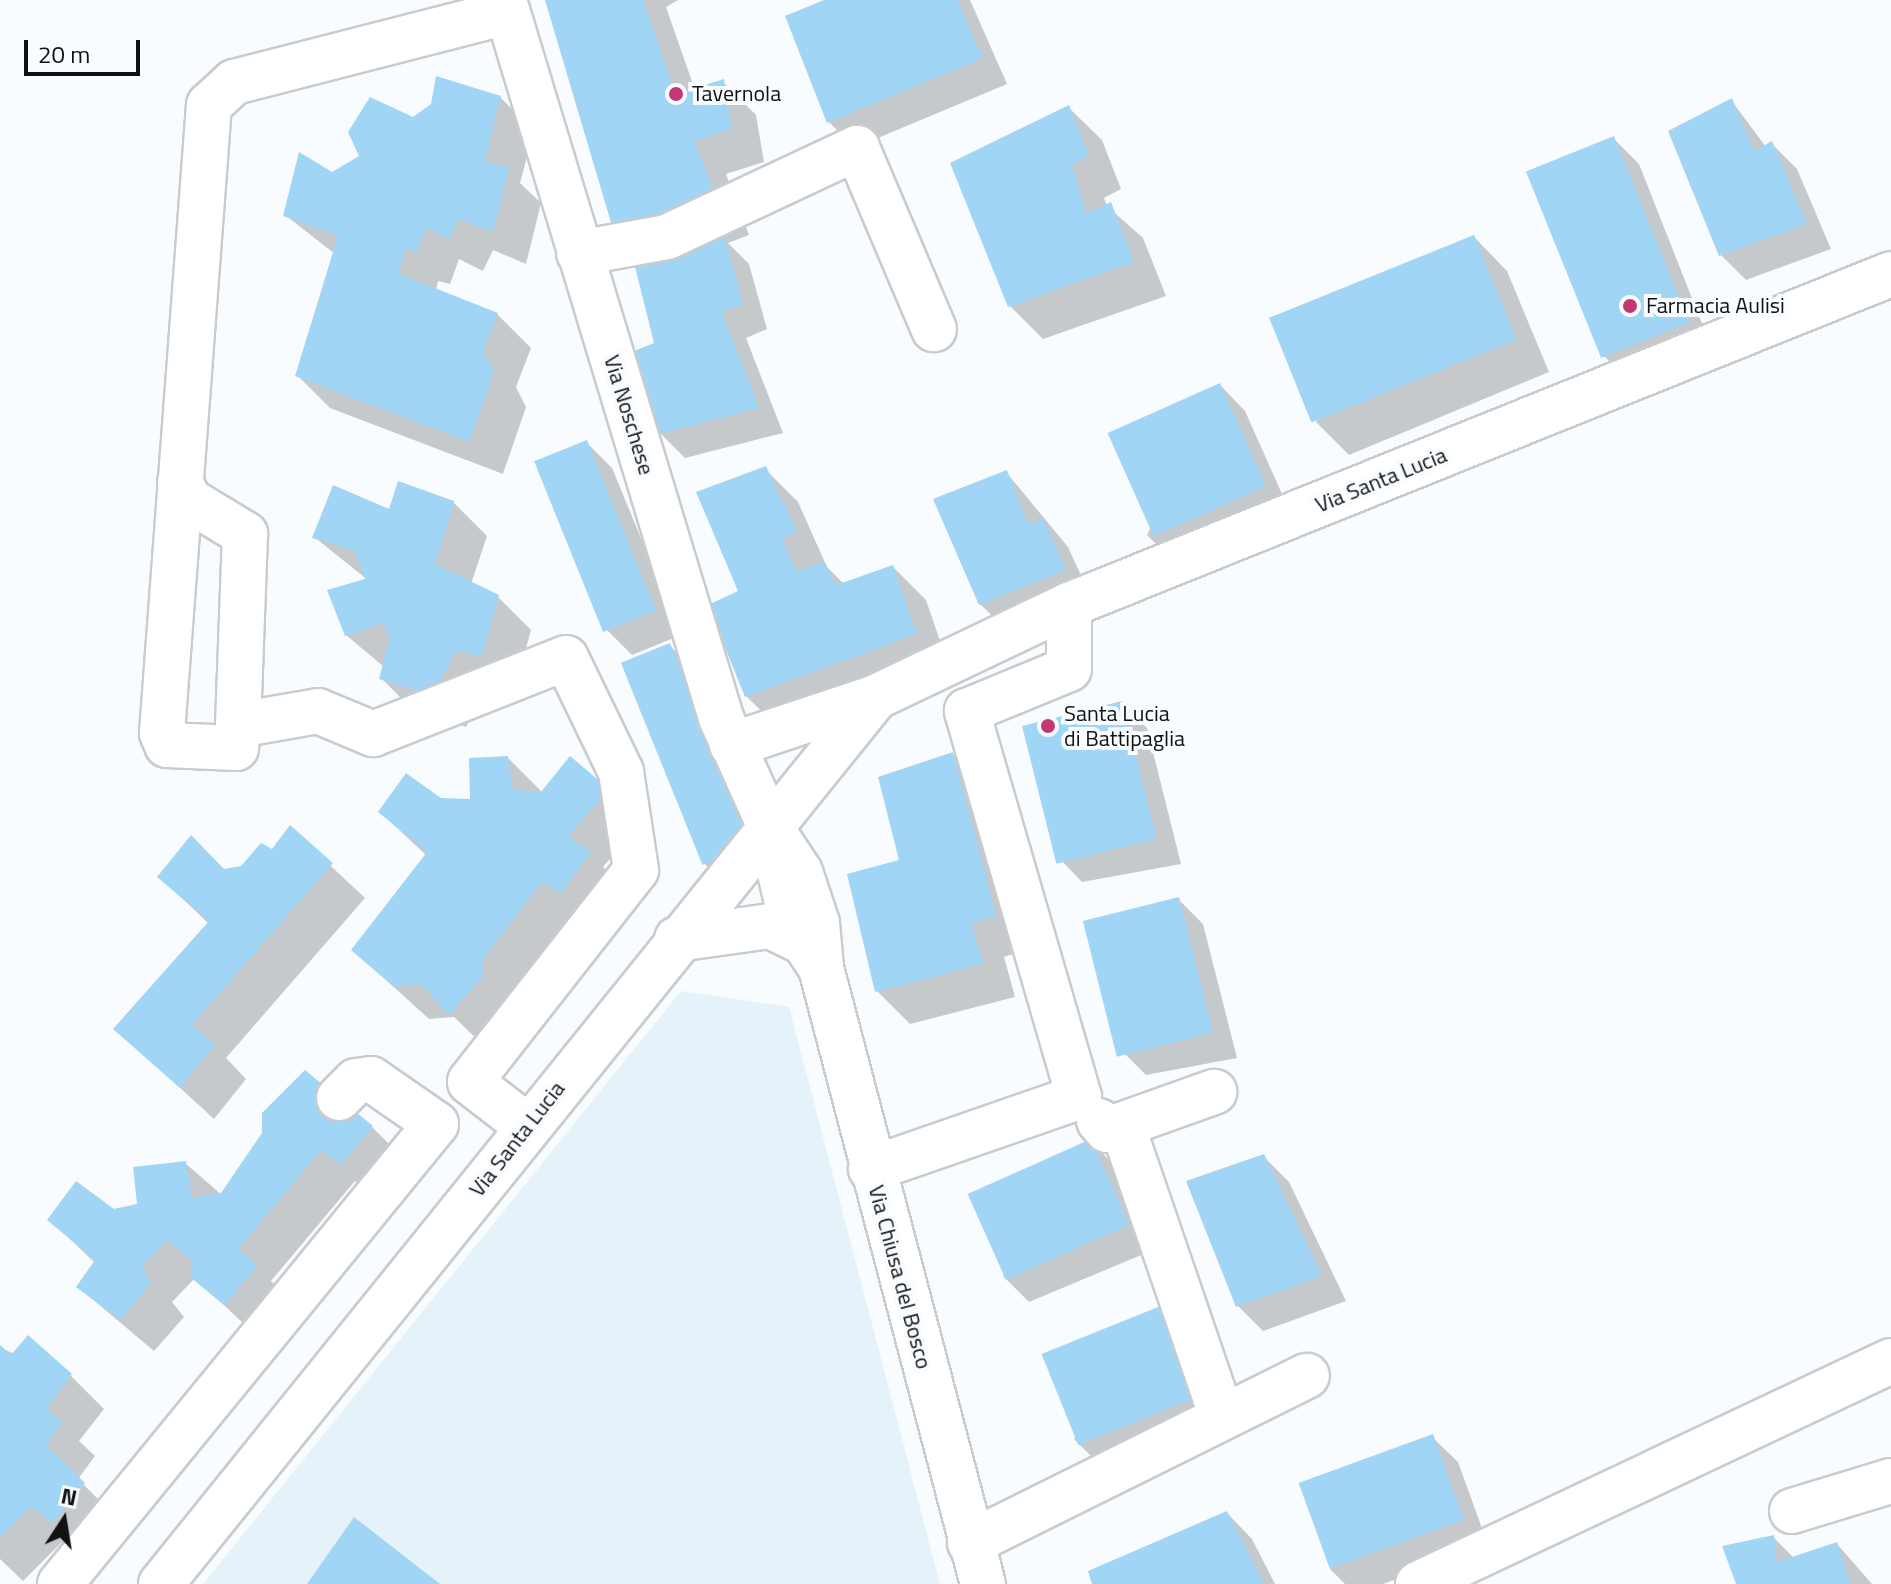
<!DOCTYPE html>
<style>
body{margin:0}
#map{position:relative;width:1891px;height:1584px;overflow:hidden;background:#f8fcff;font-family:"Titillium Web",sans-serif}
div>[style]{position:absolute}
.built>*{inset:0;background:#e5f2fa}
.shadow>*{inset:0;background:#0003}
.building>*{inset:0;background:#a0d5f6;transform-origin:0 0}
.roads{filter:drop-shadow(2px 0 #c7cccf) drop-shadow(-2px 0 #c7cccf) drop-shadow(0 2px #c7cccf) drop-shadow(0 -2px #c7cccf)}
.minor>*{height:44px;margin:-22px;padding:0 22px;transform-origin:22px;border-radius:22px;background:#fff}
.dots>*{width:22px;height:22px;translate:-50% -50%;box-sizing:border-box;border:4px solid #f8fcff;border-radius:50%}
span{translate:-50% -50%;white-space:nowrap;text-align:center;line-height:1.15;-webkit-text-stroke:8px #f8fcff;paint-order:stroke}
.poi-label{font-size:22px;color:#0f1112}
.left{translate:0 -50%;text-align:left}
.street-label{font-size:22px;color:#0f1112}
.north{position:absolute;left:24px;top:1480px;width:80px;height:80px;-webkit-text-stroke:6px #f8fcff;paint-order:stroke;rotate:12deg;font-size:22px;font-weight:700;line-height:32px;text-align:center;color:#0f1112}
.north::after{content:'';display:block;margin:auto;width:28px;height:36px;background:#0f1112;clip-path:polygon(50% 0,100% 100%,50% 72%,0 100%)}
.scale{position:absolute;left:24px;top:40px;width:116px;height:36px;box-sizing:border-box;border:4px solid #0f1112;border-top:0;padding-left:10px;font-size:24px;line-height:28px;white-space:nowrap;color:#0f1112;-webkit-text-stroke:6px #f8fcff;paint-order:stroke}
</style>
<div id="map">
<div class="built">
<i style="clip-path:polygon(681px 991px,789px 1007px,940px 1584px,203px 1584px)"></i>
</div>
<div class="shadow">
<i style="clip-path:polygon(548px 0,678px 0,666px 7px,695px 90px,723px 82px,756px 115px,764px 162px,726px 174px,749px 235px,728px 243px,749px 264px,767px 329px,746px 338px,783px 433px,685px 458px,660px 433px,656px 344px,635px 261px)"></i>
<i style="clip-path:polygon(829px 0,970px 0,1007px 84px,854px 148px,829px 122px,788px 17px)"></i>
<i style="clip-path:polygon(500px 97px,534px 131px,520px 183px,541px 203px,526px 264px,493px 250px,483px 271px,459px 259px,450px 284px,438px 281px,436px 291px,497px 314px,531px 348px,516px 387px,526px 407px,503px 474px,330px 408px,297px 375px,335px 254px,285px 215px,414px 119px)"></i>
<i style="clip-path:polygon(1731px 100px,1766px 147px,1772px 144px,1797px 169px,1831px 249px,1746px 280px,1721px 255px)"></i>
<i style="clip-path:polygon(1068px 107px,1102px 140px,1121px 189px,1104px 198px,1107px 206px,1143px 238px,1166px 296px,1043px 339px,1010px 306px)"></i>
<i style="clip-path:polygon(1613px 138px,1639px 164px,1712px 349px,1627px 379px,1602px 354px)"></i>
<i style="clip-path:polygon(1474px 237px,1507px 271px,1549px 372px,1349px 455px,1316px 422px)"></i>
<i style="clip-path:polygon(1220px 385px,1245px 411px,1290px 512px,1172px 560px,1147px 535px)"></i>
<i style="clip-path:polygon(587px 443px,612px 468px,681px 635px,632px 655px,607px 630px)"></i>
<i style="clip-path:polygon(765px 469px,798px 502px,827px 567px,844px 584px,893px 567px,926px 600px,949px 667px,780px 729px,746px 696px,740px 592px)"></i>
<i style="clip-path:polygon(1006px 472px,1068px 547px,1090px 595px,1006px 629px,980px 604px)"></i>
<i style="clip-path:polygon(453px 502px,487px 536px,471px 584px,498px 597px,531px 630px,515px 688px,490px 683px,466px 727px,414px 711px,381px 678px,384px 667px,346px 635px,368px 580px,314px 537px,391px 511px)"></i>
<i style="clip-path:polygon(670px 646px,695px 671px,777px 870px,728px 887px,703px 862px)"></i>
<i style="clip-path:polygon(1121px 703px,1147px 728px,1181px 864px,1082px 882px,1057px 856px)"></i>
<i style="clip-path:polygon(952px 754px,986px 787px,1028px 949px,1004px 957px,1015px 997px,910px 1024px,877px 991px,901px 862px)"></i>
<i style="clip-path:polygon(508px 758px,543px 793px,571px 758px,641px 823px,603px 867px,622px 887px,484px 1046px,454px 1017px,429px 1019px,353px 950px,427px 856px,380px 812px,472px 801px)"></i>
<i style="clip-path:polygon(290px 828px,365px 898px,226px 1058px,246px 1079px,214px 1119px,116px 1029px,209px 924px,160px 877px,242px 867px,273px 852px)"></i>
<i style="clip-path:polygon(1178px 899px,1203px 924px,1237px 1058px,1146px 1075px,1121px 1050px)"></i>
<i style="clip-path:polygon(372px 1127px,405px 1160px,376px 1196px,355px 1181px,271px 1281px,290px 1300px,258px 1337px,195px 1278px,172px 1302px,184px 1317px,154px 1351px,78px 1287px,95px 1263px,49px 1219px,140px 1205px,185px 1163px,222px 1195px,264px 1134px)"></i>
<i style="clip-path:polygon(1090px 1141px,1115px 1166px,1153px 1250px,1029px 1302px,1003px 1276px)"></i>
<i style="clip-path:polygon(1264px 1157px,1289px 1182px,1346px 1301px,1263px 1331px,1238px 1306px)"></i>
<i style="clip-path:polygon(1163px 1307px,1223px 1421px,1099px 1464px,1074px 1439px)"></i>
<i style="clip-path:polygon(0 1348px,71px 1376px,104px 1409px,79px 1441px,95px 1456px,78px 1479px,117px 1518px,88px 1555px,66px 1538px,23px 1581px,0 1559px)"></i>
<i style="clip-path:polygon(1432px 1437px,1458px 1462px,1488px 1545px,1383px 1584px,1345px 1584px,1330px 1569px)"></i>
<i style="clip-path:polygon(1227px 1513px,1252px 1539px,1275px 1584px,1094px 1584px)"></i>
<i style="clip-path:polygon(1774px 1538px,1794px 1558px,1837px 1544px,1872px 1584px,1738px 1584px)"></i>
</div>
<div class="building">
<i style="clip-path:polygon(545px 0,643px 0,676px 94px,724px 79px,732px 129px,694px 141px,718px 202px,615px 236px)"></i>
<i style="clip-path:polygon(824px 0,957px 0,983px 58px,827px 123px,785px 16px)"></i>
<i style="clip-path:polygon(436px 76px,501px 96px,485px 161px,509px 168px,493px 232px,459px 219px,449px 239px,426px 227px,417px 252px,405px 249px,399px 274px,498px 313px,483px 352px,494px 372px,469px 442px,295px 376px,338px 236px,283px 216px,299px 152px,332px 172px,359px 156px,348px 132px,370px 97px,413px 117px,431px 104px)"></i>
<i style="clip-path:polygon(1732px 98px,1754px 151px,1772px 141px,1807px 224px,1719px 256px,1668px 131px)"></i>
<i style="clip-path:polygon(1069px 105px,1089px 156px,1072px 165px,1086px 213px,1111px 202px,1134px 262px,1008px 307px,950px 163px)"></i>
<i style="left:1614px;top:136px;width:201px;height:95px;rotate:68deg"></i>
<i style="left:1474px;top:235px;width:113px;height:221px;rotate:68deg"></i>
<i style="clip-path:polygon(724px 236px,743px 304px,722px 312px,759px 408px,658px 434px,632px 352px,654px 343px,633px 259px)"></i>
<i style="left:1220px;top:383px;width:113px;height:123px;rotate:66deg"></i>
<i style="left:587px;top:440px;width:184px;height:57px;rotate:68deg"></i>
<i style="clip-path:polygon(766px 466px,797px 532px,782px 539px,797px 572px,824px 561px,836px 585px,893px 565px,917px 634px,745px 697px,708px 605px,738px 591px,696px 492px)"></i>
<i style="clip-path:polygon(1007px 470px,1028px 524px,1043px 519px,1066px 570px,979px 605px,933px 499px)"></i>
<i style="clip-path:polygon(398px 481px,454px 501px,435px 564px,499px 595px,482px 656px,456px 651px,432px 695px,379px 679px,390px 638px,383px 623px,345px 636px,327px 590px,365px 579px,355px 551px,312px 538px,333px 485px,389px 509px)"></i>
<i style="left:670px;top:643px;width:218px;height:53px;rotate:68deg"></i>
<i style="left:1122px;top:701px;width:142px;height:103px;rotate:76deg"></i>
<i style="clip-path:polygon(953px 752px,996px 916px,972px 924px,983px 964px,875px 992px,847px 874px,899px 860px,878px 777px)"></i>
<i style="clip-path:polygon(508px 756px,513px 790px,541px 792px,570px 756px,609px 789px,568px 836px,591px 852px,561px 893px,542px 882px,482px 960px,484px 975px,449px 1015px,421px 984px,394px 987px,351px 950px,427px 852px,378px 812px,406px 773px,441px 798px,470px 799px,469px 758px)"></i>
<i style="clip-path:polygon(290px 825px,333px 863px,192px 1025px,215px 1044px,180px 1088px,113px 1029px,209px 921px,157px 877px,191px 835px,224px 869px,241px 866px,261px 843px,272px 849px)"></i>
<i style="left:1179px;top:897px;width:140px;height:99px;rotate:76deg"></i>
<i style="clip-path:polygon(305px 1070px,373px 1126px,341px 1165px,321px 1150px,238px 1249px,258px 1266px,224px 1305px,190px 1277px,193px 1261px,167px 1240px,141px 1267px,152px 1282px,120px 1320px,76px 1287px,95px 1260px,47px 1220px,76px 1181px,114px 1209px,137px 1204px,133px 1167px,186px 1161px,192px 1198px,221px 1193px,262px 1133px,262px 1113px)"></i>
<i style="left:1091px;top:1139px;width:94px;height:135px;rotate:66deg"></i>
<i style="clip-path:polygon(1264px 1154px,1322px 1276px,1236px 1307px,1186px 1181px)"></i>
<i style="left:1163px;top:1305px;width:98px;height:131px;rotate:68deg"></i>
<i style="clip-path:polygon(28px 1335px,72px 1374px,46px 1409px,63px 1422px,46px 1445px,85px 1483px,53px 1523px,31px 1507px,0 1538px,0 1345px,11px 1355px)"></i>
<i style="left:1433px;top:1434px;width:91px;height:143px;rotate:70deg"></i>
<i style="clip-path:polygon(1227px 1511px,1264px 1584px,1092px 1584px,1088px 1571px)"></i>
<i style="clip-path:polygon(354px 1517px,440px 1584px,307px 1584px)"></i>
<i style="clip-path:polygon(1774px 1535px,1777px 1562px,1837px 1542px,1851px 1584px,1736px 1584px,1722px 1546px)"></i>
</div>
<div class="roads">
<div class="minor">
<i style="left:504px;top:0;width:750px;rotate:73.18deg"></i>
<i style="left:721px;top:718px;width:117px;rotate:65.8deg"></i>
<i style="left:769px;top:825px;width:56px;rotate:56.6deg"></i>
<i style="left:800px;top:872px;width:54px;rotate:71.6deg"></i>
<i style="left:817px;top:923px;width:45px;rotate:84.9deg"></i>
<i style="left:821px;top:968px;width:53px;rotate:-123.4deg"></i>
<i style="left:792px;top:924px;width:102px;rotate:-103.1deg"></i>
<i style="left:507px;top:12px;width:282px;rotate:165.6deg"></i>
<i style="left:234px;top:82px;width:34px;rotate:137deg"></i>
<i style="left:209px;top:105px;width:630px;rotate:94.28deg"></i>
<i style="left:162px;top:733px;width:13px;rotate:67deg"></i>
<i style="left:167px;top:745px;width:69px;rotate:2.5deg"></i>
<i style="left:236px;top:748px;width:23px;rotate:-85deg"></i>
<i style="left:238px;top:725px;width:81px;rotate:-9.9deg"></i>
<i style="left:318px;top:711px;width:60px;rotate:22.7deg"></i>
<i style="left:373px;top:734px;width:207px;rotate:-21.5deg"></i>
<i style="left:566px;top:658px;width:127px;rotate:64.2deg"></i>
<i style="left:621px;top:772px;width:99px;rotate:81.3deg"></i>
<i style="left:636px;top:870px;width:269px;rotate:128.1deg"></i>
<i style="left:470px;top:1082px;width:72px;rotate:37.7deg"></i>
<i style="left:579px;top:253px;width:89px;rotate:-10.3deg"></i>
<i style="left:667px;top:237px;width:210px;rotate:-25.1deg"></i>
<i style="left:857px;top:148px;width:197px;rotate:67deg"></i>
<i style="left:180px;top:482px;width:20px;rotate:63deg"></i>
<i style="left:189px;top:500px;width:66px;rotate:31.3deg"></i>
<i style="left:245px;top:534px;width:191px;rotate:92.1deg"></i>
<i style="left:732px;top:745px;width:152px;rotate:-18.4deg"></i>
<i style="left:876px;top:697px;width:214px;rotate:-25.5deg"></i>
<i style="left:1069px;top:605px;width:886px;rotate:-21.93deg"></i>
<i style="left:677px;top:939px;width:94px;rotate:-8deg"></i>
<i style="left:770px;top:926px;width:39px;rotate:26deg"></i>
<i style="left:821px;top:968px;width:637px;rotate:75.27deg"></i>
<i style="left:1099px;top:1121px;width:12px;rotate:48deg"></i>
<i style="left:1107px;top:1130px;width:114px;rotate:-19.6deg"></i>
<i style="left:1122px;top:1125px;width:309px;rotate:71.1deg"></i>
<i style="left:871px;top:1169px;width:220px;rotate:-19.1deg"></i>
<i style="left:1079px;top:1097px;width:402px;rotate:-106.2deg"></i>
<i style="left:967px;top:711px;width:110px;rotate:-22.4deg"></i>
<i style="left:1069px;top:669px;width:64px;rotate:-90deg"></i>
<i style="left:1792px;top:1511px;width:103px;rotate:-16.9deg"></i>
<i style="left:970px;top:1543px;width:376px;rotate:-26.4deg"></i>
<i style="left:60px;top:1584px;width:594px;rotate:-50.74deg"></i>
<i style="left:436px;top:1124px;width:79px;rotate:-145.3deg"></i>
<i style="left:371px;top:1079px;width:15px;rotate:172deg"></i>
<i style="left:356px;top:1081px;width:24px;rotate:135deg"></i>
<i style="left:161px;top:1584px;width:1139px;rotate:-51.13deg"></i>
<i style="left:1418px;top:1584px;width:523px;rotate:-25.24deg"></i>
</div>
</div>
<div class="dots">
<i style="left:676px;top:94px;background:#c23872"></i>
<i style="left:1630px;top:306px;background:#c23872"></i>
<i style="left:1048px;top:726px;background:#c23872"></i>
</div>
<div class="poi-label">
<span class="left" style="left:692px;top:94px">Tavernola</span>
<span class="left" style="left:1646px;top:306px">Farmacia Aulisi</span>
<span class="left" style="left:1064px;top:726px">Santa Lucia<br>di Battipaglia</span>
</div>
<div class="street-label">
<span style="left:629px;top:415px;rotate:73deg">Via Noschese</span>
<span style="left:1381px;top:480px;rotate:-22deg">Via Santa Lucia</span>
<span style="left:517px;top:1139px;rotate:-52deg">Via Santa Lucia</span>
<span style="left:900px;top:1277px;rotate:75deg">Via Chiusa del Bosco</span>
</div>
<div class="north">N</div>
<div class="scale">20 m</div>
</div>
